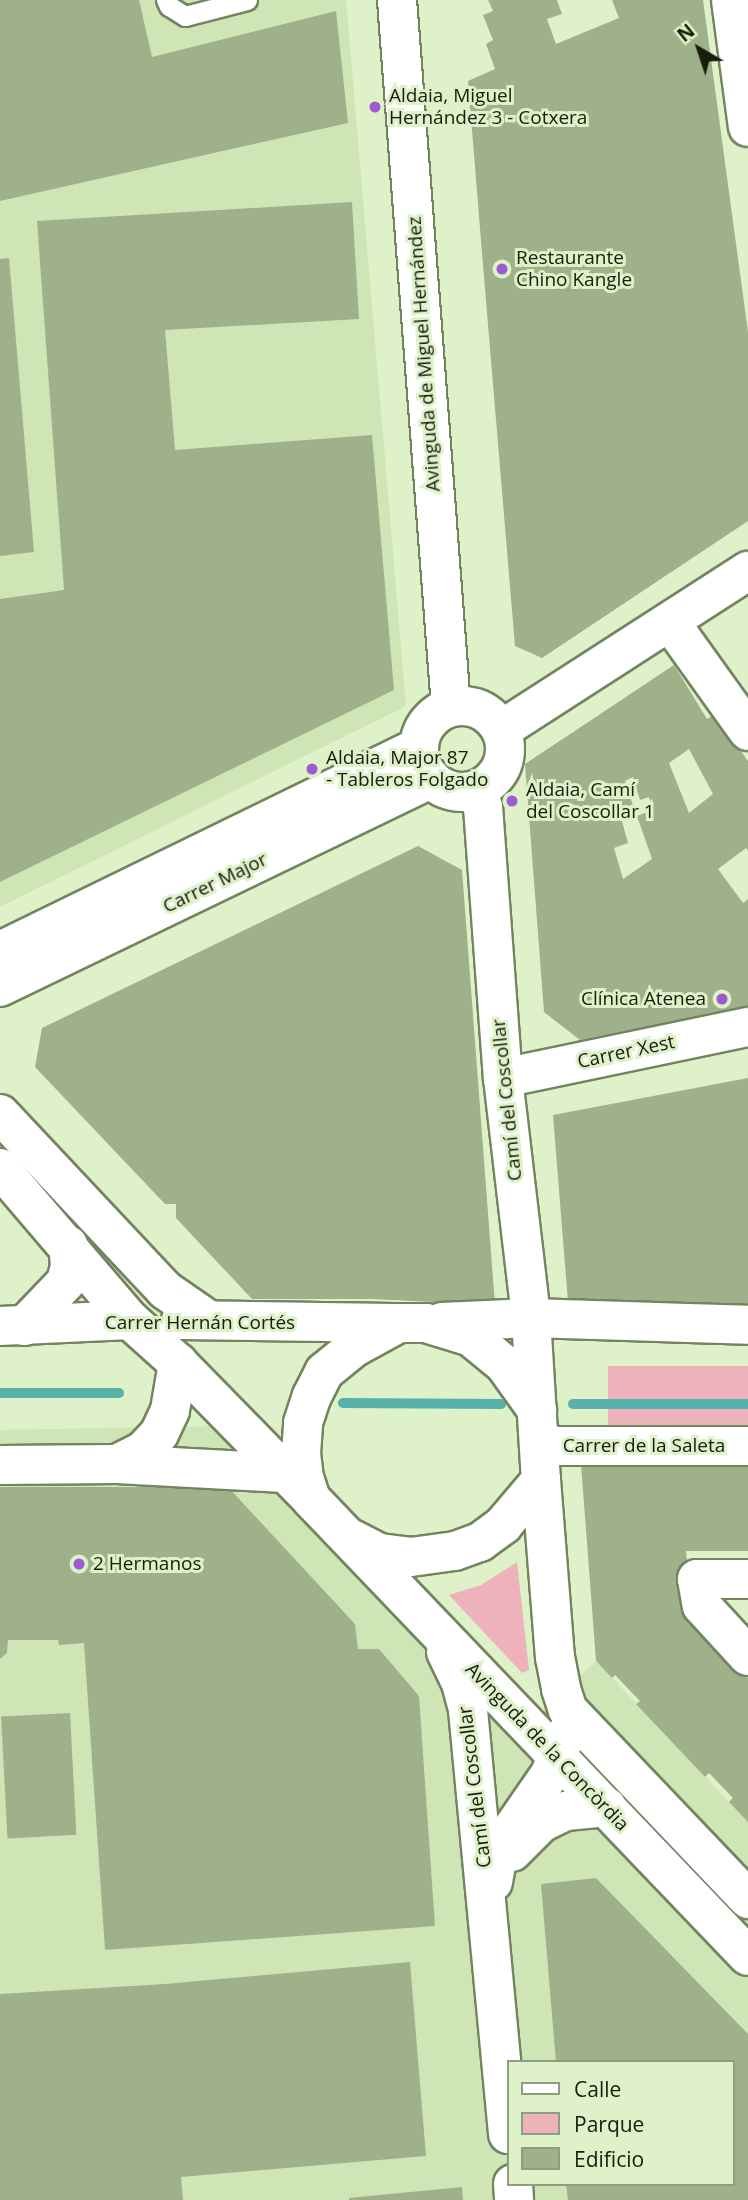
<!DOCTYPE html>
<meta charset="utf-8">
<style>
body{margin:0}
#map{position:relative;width:748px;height:2200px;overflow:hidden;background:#def1c9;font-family:"Open Sans",sans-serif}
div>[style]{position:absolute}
.built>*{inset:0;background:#cfe5b6}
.green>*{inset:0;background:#eeb2bb;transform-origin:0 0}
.stream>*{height:10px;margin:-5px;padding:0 5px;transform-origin:5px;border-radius:5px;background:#58b1aa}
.building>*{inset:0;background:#9fb18b;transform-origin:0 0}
.roads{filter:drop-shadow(2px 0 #738460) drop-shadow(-2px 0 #738460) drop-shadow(0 2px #738460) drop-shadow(0 -2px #738460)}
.lane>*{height:19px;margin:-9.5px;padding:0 9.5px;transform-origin:9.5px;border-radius:9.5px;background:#fff}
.street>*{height:38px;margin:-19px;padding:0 19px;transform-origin:19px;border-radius:19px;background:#fff}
.secondary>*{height:38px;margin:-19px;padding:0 19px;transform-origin:19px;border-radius:19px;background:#fff}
.secondary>.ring{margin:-19px;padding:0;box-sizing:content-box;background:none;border:38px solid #fff;border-radius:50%}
.dots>*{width:19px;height:19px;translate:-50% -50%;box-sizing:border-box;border:4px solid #def1c9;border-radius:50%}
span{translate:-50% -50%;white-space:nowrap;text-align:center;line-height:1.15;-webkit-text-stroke:6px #def1c9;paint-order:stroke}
.poi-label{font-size:19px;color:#171d0f}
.left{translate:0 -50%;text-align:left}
.right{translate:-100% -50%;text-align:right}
.street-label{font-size:19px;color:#171d0f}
.legend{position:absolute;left:507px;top:2060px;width:228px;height:126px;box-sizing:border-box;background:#def1c9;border:2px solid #8e9c7f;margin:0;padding:9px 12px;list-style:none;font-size:21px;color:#171d0f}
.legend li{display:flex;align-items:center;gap:14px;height:35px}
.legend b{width:35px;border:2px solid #8e9c7f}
.north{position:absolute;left:664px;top:14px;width:70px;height:70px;-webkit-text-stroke:5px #def1c9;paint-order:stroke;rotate:321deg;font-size:19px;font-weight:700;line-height:28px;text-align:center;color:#171d0f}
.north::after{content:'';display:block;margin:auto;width:24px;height:32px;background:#171d0f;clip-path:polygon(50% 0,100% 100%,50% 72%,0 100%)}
</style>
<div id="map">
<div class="built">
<i style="clip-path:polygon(0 0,346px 0,406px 706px,0 907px)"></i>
<i style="clip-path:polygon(evenodd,217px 1426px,514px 1739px,596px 1661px,748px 1822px,748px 2200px,0 2200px,0 1430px,217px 1426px,508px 2062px,732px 2062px,732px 2184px,508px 2184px,508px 2062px)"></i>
</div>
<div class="green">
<i style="left:608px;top:1366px;width:140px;height:64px"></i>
<i style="clip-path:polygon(517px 1562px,529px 1670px,522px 1673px,449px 1595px,481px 1585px)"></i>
</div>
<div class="stream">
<i style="left:0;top:1393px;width:119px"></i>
<i style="left:343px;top:1403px;width:158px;rotate:0.4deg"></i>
<i style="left:573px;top:1404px;width:175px"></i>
</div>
<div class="building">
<i style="clip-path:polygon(0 0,139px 0,152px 57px,336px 11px,348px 123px,0 201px)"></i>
<i style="clip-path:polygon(488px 0,557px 0,562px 14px,547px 19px,556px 44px,619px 18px,612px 0,703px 0,748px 332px,748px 521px,542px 658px,515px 646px,483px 265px,468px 81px,495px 69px,486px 44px,493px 40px,483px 15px,493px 11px)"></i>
<i style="clip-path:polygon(352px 202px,359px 319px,165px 330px,175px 450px,372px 435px,394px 690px,0 882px,0 599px,64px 590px,37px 221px)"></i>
<i style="clip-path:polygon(9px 258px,34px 552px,0 556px,0 259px)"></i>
<i style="clip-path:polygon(evenodd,674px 665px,707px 719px,714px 715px,748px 761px,748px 851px,746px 848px,718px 869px,743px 903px,748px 899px,748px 1007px,580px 1040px,544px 1012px,525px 764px,674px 665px,689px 749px,713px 794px,689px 813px,669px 763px,689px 749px,674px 665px,633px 777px,640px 800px,649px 797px,653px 810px,637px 816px,652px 859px,623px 879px,614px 848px,628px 843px,620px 814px,634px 809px,625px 781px,633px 777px)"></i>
<i style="clip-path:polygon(418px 846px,462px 870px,495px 1305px,372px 1299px,252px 1299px,176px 1218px,176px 1204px,165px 1204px,35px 1067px,42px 1028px)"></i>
<i style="clip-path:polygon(748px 1078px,748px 1304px,568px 1302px,553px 1115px)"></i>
<i style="clip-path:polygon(580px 1451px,748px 1451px,748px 1551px,686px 1551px,692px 1619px,748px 1678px,748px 1822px,729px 1802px,733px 1798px,709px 1773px,705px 1777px,636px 1704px,640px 1701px,615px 1675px,612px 1678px,596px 1661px)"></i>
<i style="clip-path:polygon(0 1487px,228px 1487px,355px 1624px,358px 1649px,379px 1649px,419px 1696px,435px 1926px,105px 1950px,84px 1643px,59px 1645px,58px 1640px,8px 1640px,7px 1653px,0 1659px)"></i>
<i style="left:70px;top:1713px;width:122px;height:69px;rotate:87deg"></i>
<i style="clip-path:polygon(596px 1878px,748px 2034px,748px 2200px,568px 2200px,566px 2184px,732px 2184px,732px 2062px,556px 2062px,541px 1884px)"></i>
<i style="clip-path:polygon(410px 1962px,426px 2156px,181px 2177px,183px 2200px,0 2200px,0 1994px,165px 1984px)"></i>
<i style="clip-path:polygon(462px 2187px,463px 2200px,349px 2200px,349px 2198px)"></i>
</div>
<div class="roads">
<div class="lane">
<i style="left:166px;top:0;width:7px;rotate:63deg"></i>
<i style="left:169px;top:6px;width:19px;rotate:32deg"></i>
<i style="left:185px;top:16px;width:64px;rotate:-14.5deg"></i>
</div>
<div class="street">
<i style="left:397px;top:0;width:709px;rotate:85.63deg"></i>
<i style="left:731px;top:0;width:128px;rotate:82.4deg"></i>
<i style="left:670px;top:622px;width:134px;rotate:54.4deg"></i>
<i style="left:475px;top:791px;width:18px;rotate:63deg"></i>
<i style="left:483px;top:807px;width:272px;rotate:85.8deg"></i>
<i style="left:503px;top:1078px;width:242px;rotate:83.3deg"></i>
<i style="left:531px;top:1318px;width:162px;rotate:86.5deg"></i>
<i style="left:541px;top:1480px;width:178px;rotate:85.5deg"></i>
<i style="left:555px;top:1657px;width:33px;rotate:79deg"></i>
<i style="left:561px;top:1689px;width:22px;rotate:72deg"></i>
<i style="left:568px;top:1710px;width:261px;rotate:46.4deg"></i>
<i style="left:503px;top:1078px;width:250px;rotate:-11.8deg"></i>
<i style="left:0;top:1114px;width:241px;rotate:46.8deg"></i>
<i style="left:165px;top:1290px;width:51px;rotate:34.6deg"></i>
<i style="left:0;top:1168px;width:200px;rotate:49.5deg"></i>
<i style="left:130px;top:1320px;width:64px;rotate:41.9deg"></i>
<i style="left:178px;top:1363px;width:190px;rotate:45.6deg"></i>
<i style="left:311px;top:1499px;width:632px;rotate:46.28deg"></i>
<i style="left:181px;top:1320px;width:213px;rotate:0.8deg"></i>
<i style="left:442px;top:1322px;width:89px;rotate:-2.6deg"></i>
<i style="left:531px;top:1318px;width:217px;rotate:1.8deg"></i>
<i style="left:24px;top:1326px;width:61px;rotate:-46.3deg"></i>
<i style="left:66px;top:1282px;width:16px;rotate:-76deg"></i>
<i style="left:70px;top:1266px;width:21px;rotate:-95deg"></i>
<i style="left:540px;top:1440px;width:16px;rotate:22deg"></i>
<i style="left:555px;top:1446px;width:193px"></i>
<i style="left:117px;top:1464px;width:29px;rotate:-27deg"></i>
<i style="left:143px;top:1451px;width:23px;rotate:-47deg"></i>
<i style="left:159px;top:1434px;width:26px;rotate:-65deg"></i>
<i style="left:170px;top:1410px;width:48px;rotate:-80.3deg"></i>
<i style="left:0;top:1465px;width:117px;rotate:-0.5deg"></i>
<i style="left:117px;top:1464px;width:167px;rotate:3.1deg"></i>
<i style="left:311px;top:1499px;width:22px;rotate:-108deg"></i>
<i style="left:304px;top:1478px;width:24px;rotate:-97deg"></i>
<i style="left:301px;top:1454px;width:31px;rotate:-86deg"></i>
<i style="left:303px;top:1423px;width:28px;rotate:-72deg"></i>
<i style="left:312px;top:1396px;width:27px;rotate:-63deg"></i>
<i style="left:324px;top:1372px;width:40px;rotate:-39deg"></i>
<i style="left:355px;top:1347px;width:50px;rotate:-28.6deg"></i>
<i style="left:399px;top:1323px;width:27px"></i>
<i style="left:426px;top:1323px;width:47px;rotate:17.3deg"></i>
<i style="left:471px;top:1337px;width:43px;rotate:39.3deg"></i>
<i style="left:504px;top:1364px;width:57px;rotate:54.3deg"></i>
<i style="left:352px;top:1539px;width:31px;rotate:27deg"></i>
<i style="left:380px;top:1553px;width:31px;rotate:7deg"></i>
<i style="left:411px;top:1557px;width:44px;rotate:-7.8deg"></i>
<i style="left:455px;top:1551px;width:27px;rotate:-20deg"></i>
<i style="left:480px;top:1542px;width:29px;rotate:-36deg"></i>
<i style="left:503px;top:1525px;width:59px;rotate:-49.8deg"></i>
<i style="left:748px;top:1579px;width:51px;rotate:180deg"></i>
<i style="left:697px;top:1579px;width:27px;rotate:80deg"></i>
<i style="left:702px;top:1606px;width:68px;rotate:47.4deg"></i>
<i style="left:446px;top:1652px;width:34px;rotate:64deg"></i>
<i style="left:461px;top:1683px;width:28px;rotate:75deg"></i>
<i style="left:468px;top:1710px;width:426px;rotate:84.6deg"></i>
<i style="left:512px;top:1852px;width:41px;rotate:-45deg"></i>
<i style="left:541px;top:1823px;width:28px;rotate:-26deg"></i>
<i style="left:566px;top:1811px;width:41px;rotate:-5.6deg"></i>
<i style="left:493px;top:1882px;width:23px;rotate:-80deg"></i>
<i style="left:497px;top:1859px;width:22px;rotate:-68deg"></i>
<i style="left:505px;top:1839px;width:79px;rotate:-55.3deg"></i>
<i style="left:550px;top:1774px;width:43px;rotate:-68.2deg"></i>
<i style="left:513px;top:2184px;width:16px;rotate:86deg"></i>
</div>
<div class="secondary">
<i class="ring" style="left:419px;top:706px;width:48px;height:48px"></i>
<i style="left:501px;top:730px;width:294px;rotate:-32.8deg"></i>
<i style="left:0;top:951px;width:466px;rotate:-26deg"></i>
<i style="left:0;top:987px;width:479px;rotate:-25.8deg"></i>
<i style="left:0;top:1326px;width:130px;rotate:-2.6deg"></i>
</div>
</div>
<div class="dots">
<i style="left:375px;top:107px;background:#9e5bd1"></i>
<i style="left:502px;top:269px;background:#9e5bd1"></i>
<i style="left:312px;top:769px;background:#9e5bd1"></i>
<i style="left:512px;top:801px;background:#9e5bd1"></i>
<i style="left:722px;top:999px;background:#9e5bd1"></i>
<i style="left:79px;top:1564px;background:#9e5bd1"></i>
</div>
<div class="poi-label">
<span class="left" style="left:389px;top:107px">Aldaia, Miguel<br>Hernández 3 - Cotxera</span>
<span class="left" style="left:516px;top:269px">Restaurante<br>Chino Kangle</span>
<span class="left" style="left:326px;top:769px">Aldaia, Major 87<br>- Tableros Folgado</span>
<span class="left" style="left:526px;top:801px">Aldaia, Camí<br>del Coscollar 1</span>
<span class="right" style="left:706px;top:999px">Clínica Atenea</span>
<span class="left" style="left:93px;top:1564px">2 Hermanos</span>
</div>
<div class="street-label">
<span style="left:424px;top:354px;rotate:-94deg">Avinguda de Miguel Hernández</span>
<span style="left:215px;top:883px;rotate:-26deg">Carrer Major</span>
<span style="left:626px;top:1052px;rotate:-12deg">Carrer Xest</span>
<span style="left:507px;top:1100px;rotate:-96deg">Camí del Coscollar</span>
<span style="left:200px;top:1323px">Carrer Hernán Cortés</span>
<span style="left:644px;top:1446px">Carrer de la Saleta</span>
<span style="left:547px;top:1747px;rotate:46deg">Avinguda de la Concòrdia</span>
<span style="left:475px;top:1787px;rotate:-97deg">Camí del Coscollar</span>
</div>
<ul class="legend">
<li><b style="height:9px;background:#fff"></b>Calle</li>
<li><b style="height:19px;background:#eeb2bb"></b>Parque</li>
<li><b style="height:19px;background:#9fb18b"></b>Edificio</li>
</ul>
<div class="north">N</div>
</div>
